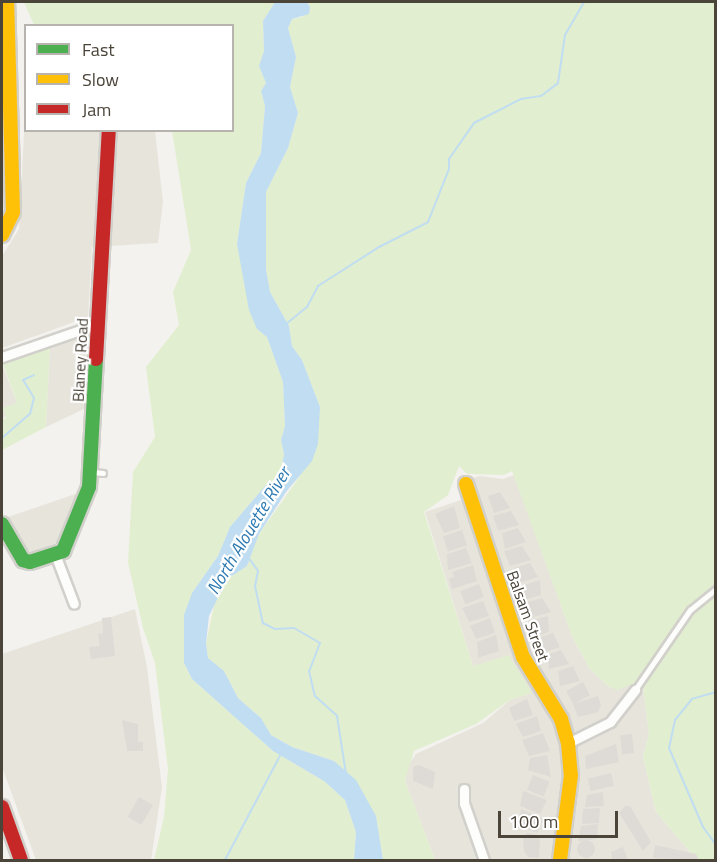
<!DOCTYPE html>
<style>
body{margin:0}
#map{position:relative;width:717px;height:862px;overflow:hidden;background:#f4f2ee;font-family:"Titillium Web",sans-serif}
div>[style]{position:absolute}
.residential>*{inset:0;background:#e7e4dc}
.green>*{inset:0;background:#e1eecf}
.water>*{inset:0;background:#c0ddf1}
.stream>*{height:2px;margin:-1px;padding:0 1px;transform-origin:1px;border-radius:1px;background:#c0ddf1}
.building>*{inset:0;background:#dedbd6;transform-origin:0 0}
.round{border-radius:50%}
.roads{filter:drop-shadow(2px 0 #d2d0cb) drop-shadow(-2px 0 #d2d0cb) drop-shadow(0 2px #d2d0cb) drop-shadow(0 -2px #d2d0cb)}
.lane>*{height:4.5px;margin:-2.25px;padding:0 2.25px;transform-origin:2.25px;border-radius:2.25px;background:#fdfdfc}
.street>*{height:9px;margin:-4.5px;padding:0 4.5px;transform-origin:4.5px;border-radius:4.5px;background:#fdfdfc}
.fast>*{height:14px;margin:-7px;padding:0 7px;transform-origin:7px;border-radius:7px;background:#4caf50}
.slow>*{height:14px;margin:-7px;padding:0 7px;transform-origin:7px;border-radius:7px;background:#ffc107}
.jam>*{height:14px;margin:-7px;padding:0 7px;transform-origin:7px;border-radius:7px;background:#c62828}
span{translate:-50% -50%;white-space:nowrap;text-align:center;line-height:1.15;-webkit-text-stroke:4.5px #fff;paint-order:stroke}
.street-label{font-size:16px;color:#4b4439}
.water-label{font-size:18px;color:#2e7ab2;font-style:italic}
.frame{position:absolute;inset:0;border:3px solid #4b4439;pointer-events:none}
.legend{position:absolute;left:24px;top:24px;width:210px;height:108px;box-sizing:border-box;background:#fff;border:2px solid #b7b4b0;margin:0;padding:8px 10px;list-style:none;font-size:18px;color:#4b4439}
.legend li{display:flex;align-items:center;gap:12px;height:30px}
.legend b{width:30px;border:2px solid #b7b4b0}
.scale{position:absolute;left:498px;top:811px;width:120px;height:27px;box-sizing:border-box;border:3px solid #4b4439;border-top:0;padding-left:8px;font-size:18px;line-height:21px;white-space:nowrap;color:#4b4439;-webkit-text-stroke:4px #fff;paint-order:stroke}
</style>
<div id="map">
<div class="residential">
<i style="clip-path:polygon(25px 115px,26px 130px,155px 131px,163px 202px,158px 243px,92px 247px,88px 317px,2px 348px,2px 256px,19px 229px)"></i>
<i style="clip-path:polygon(80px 336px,91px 344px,86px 408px,46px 427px,50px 347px)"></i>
<i style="clip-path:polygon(2px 364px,17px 403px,2px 420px)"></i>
<i style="clip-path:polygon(514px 475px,572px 636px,589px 668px,609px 687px,618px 689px,642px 680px,649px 734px,643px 757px,656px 812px,697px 860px,435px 860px,405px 781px,407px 767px,416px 754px,483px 723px,510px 700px,531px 693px,522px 680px,473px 666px,425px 512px,461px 500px,457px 483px,480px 476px,503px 479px)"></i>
<i style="clip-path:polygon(81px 492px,62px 541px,32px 552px,27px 549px,8px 517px)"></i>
<i style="clip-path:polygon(135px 609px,147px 667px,162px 787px,151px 860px,36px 860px,2px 767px,2px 654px)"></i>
</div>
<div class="green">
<i style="clip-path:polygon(24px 2px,275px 2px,263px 21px,264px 51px,259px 66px,266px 83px,261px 91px,265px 106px,261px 153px,246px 183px,237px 244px,257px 329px,267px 337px,283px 382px,285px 426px,281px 440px,284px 454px,280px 478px,265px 486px,230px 527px,218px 556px,192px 593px,184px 663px,192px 679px,273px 751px,324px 781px,345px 800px,356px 832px,354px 860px,154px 860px,164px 817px,168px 769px,155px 663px,143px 628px,128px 563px,133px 472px,155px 437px,146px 367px,179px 325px,173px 292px,191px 250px,172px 131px,232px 130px,232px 26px,34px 25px)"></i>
<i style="clip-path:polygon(307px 2px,715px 2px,715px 860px,697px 860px,656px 812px,643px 757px,649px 734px,642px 680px,618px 690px,609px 687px,589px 668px,572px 636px,512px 471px,504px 475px,467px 474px,459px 466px,448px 495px,424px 512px,473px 666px,509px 655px,532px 693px,510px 700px,476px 724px,414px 751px,405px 781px,435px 860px,383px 860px,376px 816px,334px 761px,292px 747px,271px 735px,261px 718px,238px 698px,224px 671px,208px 658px,206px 643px,215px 601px,227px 579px,247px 566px,259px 534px,300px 476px,318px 425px,320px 407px,302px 360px,292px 346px,289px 326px,270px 292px,266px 269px,266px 192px,288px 148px,298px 113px,290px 87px,296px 57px,288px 28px,292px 19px,302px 17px,310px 7px)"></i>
<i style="clip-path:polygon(50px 347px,46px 427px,2px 450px,2px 420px,6px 418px,3px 408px,17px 403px,3px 364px)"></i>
</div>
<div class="water">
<i style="clip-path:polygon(275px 2px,307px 2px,310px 7px,309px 14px,292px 19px,288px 28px,296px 57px,290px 87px,298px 113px,288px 148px,266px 192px,266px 269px,270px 292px,289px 326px,292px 346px,302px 360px,320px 407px,318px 444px,312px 461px,286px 492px,259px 534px,247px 566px,227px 579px,209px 616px,206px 643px,208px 658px,224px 671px,238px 698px,261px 718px,271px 735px,292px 747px,334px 761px,356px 780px,376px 816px,383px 860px,354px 860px,356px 832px,345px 800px,324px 781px,273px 751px,192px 679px,184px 663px,184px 615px,192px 593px,218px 556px,230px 527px,265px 486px,280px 478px,284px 454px,281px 440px,285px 426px,283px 382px,267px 337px,257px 329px,249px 310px,237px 244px,246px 183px,261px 153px,265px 106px,261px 91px,266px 83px,259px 66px,264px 51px,263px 21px)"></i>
</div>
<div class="stream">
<i style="left:286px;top:324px;width:27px;rotate:-39deg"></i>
<i style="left:307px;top:307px;width:24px;rotate:-62deg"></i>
<i style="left:318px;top:286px;width:72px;rotate:-32.6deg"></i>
<i style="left:379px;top:247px;width:55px;rotate:-27deg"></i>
<i style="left:428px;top:222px;width:57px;rotate:-68.4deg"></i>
<i style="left:449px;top:169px;width:10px;rotate:-90deg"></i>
<i style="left:449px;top:159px;width:44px;rotate:-55.2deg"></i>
<i style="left:474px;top:123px;width:53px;rotate:-27.1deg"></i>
<i style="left:521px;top:99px;width:20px;rotate:-9deg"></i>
<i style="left:541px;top:96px;width:21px;rotate:-37deg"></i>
<i style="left:558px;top:83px;width:49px;rotate:-81.7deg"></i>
<i style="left:565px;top:35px;width:38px;rotate:-60deg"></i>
<i style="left:2px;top:438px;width:37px;rotate:-41deg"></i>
<i style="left:30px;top:414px;width:16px;rotate:-76deg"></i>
<i style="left:34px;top:398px;width:21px;rotate:-121deg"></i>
<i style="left:23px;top:380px;width:12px;rotate:-24deg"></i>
<i style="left:248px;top:557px;width:17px;rotate:54deg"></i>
<i style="left:258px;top:571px;width:15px;rotate:101deg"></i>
<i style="left:255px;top:586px;width:38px;rotate:78deg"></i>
<i style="left:263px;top:623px;width:13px;rotate:27deg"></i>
<i style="left:275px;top:629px;width:19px;rotate:-3deg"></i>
<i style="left:294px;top:628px;width:30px;rotate:30deg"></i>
<i style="left:320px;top:643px;width:30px;rotate:111deg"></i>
<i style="left:309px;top:671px;width:26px;rotate:77deg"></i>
<i style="left:315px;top:696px;width:30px;rotate:42deg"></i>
<i style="left:337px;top:716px;width:59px;rotate:81.2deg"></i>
<i style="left:716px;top:692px;width:25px;rotate:164deg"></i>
<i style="left:692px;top:699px;width:27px;rotate:129deg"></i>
<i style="left:675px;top:720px;width:29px;rotate:102deg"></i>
<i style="left:669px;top:748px;width:86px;rotate:66.7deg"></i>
<i style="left:703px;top:827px;width:22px;rotate:54deg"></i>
<i style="left:225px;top:860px;width:120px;rotate:-62.2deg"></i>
</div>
<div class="building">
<i style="clip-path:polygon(500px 492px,510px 508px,494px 513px,488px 496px)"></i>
<i style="clip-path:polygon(454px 506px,460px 528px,444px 533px,435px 514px)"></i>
<i style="clip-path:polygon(511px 511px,519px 525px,498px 531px,493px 516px)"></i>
<i style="clip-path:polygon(518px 528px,526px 542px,505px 549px,502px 533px)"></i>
<i style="left:462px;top:530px;width:16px;height:20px;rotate:72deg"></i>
<i style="clip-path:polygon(522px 546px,531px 560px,510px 566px,504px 551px)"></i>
<i style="clip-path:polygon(466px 548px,472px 563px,448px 570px,447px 554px)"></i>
<i style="clip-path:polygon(530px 563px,538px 577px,515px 584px,514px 568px)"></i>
<i style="clip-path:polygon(473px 565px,477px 581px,452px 589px,449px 579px,454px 577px,452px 572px)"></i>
<i style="clip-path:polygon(540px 580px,541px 595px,524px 600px,518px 587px)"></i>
<i style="left:479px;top:584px;width:14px;height:20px;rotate:69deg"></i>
<i style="clip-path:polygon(542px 598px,551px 612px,529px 618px,527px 602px)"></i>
<i style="clip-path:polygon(483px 601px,489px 616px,469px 622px,462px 608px)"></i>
<i style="clip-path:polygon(548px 616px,549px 632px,533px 637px,530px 621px)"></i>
<i style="clip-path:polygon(111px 617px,115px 656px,91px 659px,89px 647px,100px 646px,98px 634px,103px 633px,102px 618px)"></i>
<i style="clip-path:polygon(490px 618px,495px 633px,476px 639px,470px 626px)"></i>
<i style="clip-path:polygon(553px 633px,560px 647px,540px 654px,539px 638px)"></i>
<i style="clip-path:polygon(496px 635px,499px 651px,478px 658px,477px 642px)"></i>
<i style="clip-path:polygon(561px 650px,569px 664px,549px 669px,548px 660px,544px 661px,543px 656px)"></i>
<i style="clip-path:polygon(573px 666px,580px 681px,560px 686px,558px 671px)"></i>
<i style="left:583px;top:682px;width:15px;height:19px;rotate:62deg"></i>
<i style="clip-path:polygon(598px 696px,601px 705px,598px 712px,578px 717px,573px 704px)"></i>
<i style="clip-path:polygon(527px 699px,533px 715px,514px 721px,509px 708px)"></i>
<i style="clip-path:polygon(537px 716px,541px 731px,523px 737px,516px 724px)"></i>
<i style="clip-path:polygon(122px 720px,138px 724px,138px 742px,143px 742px,143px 751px,127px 751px)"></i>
<i style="clip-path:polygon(543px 733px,550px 751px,529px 756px,522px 740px)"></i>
<i style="left:632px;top:734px;width:19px;height:12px;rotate:84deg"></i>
<i style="clip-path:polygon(616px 744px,619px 762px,586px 769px,585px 756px)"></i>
<i style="clip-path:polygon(547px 755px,551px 777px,528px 770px,530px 758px)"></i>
<i style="clip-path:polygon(419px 765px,435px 772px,433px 789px,413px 781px,413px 767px)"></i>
<i style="left:611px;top:773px;width:13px;height:24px;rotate:77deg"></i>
<i style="left:533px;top:775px;width:18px;height:16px;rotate:22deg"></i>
<i style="clip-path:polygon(523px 791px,547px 800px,540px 814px,520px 806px)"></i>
<i style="clip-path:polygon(603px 792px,604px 806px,585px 807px,587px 795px)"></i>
<i style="left:139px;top:797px;width:16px;height:23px;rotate:30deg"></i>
<i style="clip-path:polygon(625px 806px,630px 806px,651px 842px,643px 851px,619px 813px)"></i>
<i style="clip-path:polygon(600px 808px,599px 823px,582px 824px,583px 809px)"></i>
<i style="clip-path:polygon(521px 809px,545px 819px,537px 833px,518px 825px)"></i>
<i style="clip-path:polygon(598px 824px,597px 839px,578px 841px,581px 826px)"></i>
<i style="clip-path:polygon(527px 833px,540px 836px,539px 858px,528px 857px,524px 851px,523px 837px)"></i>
<i class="round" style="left:577px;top:840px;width:18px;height:18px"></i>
<i style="clip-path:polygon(655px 845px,696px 854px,699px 860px,653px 858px)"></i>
<i style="clip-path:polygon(623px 847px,628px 860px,612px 860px,611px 852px)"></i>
</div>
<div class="roads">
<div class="lane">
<i style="left:93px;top:472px;width:10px;rotate:6deg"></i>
<i style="left:635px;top:690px;width:97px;rotate:-55.5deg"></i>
<i style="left:690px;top:610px;width:33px;rotate:-39deg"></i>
</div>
<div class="street">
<i style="left:2px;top:357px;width:102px;rotate:-19deg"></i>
<i style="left:55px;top:554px;width:53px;rotate:69.2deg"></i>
<i style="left:568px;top:743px;width:47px;rotate:-26.6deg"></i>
<i style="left:610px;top:722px;width:41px;rotate:-52deg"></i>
<i style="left:464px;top:789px;width:14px;rotate:90deg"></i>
<i style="left:464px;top:803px;width:60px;rotate:70.7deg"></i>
</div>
<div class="fast">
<i style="left:2px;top:524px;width:42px;rotate:59.7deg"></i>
<i style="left:23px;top:560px;width:7px;rotate:16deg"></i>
<i style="left:30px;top:562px;width:35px;rotate:-18deg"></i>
<i style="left:63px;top:551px;width:69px;rotate:-67.9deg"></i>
<i style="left:89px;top:487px;width:128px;rotate:-86.9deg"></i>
</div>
<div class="slow">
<i style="left:2px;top:235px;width:25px;rotate:-64deg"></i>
<i style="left:13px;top:212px;width:210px;rotate:-91.6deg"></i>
<i style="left:466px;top:484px;width:182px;rotate:71.8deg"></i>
<i style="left:523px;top:657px;width:73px;rotate:58.5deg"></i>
<i style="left:561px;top:719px;width:25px;rotate:74deg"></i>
<i style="left:568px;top:743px;width:32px;rotate:85deg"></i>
<i style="left:571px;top:775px;width:86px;rotate:97.4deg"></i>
</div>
<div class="jam">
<i style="left:96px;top:359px;width:229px;rotate:-86.8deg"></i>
<i style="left:2px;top:807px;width:56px;rotate:70.3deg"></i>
</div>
</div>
<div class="street-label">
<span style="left:80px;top:360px;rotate:-87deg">Blaney Road</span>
<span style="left:528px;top:616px;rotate:70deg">Balsam Street</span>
</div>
<div class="water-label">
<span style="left:249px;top:531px;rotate:-59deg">North Alouette River</span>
</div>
<div class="frame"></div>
<ul class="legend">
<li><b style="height:8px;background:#4caf50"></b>Fast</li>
<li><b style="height:8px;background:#ffc107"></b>Slow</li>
<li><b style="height:8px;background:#c62828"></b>Jam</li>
</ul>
<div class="scale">100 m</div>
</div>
